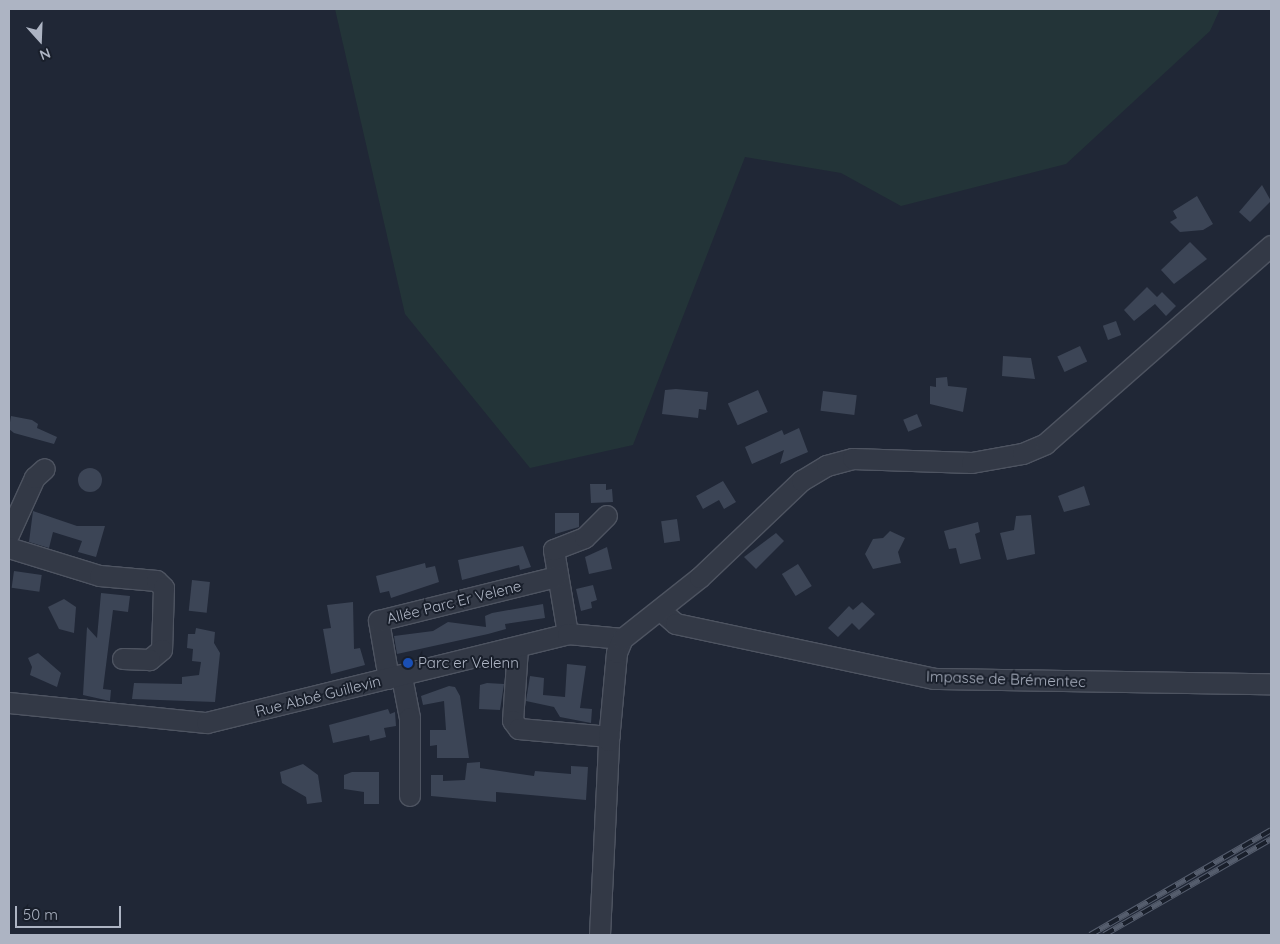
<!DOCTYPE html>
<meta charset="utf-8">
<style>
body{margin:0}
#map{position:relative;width:1280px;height:944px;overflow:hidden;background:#202736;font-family:Quicksand,sans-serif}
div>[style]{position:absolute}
.green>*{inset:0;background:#233438}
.building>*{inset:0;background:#3c4556;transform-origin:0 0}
.round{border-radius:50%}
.roads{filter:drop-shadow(1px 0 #4e5461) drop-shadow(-1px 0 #4e5461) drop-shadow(0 1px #4e5461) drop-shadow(0 -1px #4e5461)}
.minor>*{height:20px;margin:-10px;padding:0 10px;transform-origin:10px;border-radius:10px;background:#333946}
.rail>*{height:5.5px;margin-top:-2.75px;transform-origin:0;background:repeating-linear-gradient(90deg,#191f2b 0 11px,#555d6d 0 22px);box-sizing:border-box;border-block:1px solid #555d6d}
.dots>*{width:14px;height:14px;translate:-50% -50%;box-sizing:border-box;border:2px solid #191f2b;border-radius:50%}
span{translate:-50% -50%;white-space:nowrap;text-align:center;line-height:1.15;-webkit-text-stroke:4px #191f2b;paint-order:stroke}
.street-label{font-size:15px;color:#adb4c3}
.poi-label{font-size:15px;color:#adb4c3}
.left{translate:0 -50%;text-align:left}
.frame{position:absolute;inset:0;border:10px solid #adb4c3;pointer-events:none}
.north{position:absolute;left:15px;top:15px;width:50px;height:50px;-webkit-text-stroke:4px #191f2b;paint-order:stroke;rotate:160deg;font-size:14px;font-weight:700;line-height:20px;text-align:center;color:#adb4c3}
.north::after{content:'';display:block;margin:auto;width:18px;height:22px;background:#adb4c3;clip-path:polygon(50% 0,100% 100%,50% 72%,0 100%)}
.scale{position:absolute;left:15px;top:906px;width:106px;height:22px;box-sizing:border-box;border:2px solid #adb4c3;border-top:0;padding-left:6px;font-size:15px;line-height:18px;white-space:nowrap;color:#adb4c3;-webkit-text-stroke:4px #191f2b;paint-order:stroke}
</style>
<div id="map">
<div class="green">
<i style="clip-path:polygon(335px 9px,1220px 9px,1210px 31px,1066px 164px,901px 206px,841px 173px,745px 157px,633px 445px,530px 468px,405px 314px)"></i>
</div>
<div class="building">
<i style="clip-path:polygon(1262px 185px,1271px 201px,1250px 222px,1239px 212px)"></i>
<i style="clip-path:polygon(1197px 196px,1213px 224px,1203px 230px,1180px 232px,1170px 222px,1177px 218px,1173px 211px)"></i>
<i style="clip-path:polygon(1190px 242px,1207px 259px,1174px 284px,1161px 270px)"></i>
<i style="clip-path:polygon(1147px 287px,1157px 297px,1162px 292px,1176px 306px,1166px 316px,1155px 304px,1134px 321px,1124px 310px)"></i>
<i style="left:1116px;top:321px;width:15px;height:14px;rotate:70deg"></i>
<i style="left:1080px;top:346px;width:17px;height:25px;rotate:65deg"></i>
<i style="clip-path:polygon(1003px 356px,1031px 358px,1035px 379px,1002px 376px)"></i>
<i style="clip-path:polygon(947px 377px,948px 386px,967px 388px,963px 412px,930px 404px,930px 386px,936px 387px,936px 378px)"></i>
<i style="clip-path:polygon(676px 389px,708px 392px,706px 410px,699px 409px,698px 418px,662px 414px,665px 390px)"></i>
<i style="left:758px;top:390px;width:24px;height:33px;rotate:66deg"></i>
<i style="left:823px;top:391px;width:34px;height:20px;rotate:7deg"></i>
<i style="left:917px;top:414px;width:13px;height:15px;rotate:67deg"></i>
<i style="clip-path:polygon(11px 416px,32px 420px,38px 424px,37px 428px,57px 437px,54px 444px,14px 433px,9px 429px)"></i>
<i style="clip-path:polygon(799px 428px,808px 452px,780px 464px,784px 450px,752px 464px,745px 447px,782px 430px,784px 435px)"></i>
<i class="round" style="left:78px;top:468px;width:24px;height:24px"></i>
<i style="clip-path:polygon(723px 481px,736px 502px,724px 509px,719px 500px,703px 509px,696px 496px)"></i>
<i style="clip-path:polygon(590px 484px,606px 484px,606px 490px,612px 489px,613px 502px,591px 503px)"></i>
<i style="clip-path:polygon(1084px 486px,1090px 505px,1064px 512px,1058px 496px)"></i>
<i style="clip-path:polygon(33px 511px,77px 526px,105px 526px,96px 557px,78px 552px,82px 541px,53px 532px,49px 548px,29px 542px)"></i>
<i style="clip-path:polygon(555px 513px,579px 513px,579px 527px,555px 534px)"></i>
<i style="clip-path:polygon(1031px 515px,1035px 554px,1007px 560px,1000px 533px,1014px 530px,1016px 516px)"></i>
<i style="left:677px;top:519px;width:22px;height:16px;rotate:82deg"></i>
<i style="clip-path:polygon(978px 522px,980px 532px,975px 534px,981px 559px,960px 564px,956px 548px,949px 549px,944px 531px)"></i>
<i style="clip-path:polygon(890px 531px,905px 538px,898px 552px,901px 563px,873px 569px,865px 554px,873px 539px,883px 538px)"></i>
<i style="clip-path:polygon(776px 533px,784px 541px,756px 569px,744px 557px)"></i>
<i style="clip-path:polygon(523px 546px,531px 567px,520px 570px,519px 565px,462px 580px,458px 560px)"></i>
<i style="clip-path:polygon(607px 547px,612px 569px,589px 574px,585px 557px)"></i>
<i style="clip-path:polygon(425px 563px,426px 568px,435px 566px,439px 582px,391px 598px,389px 591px,380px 593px,376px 576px)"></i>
<i style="left:798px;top:564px;width:26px;height:19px;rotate:58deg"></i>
<i style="left:14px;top:571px;width:28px;height:17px;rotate:8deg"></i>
<i style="left:192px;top:580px;width:18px;height:31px;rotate:6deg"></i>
<i style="clip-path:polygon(593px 585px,597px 600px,591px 602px,592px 608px,581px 611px,576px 589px)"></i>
<i style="clip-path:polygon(101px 593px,130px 596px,128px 612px,113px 610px,103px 689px,111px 690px,110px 701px,83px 695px,87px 627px,97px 638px)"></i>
<i style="clip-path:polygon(64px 599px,76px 607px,74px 633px,59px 629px,48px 607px)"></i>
<i style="clip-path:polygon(353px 602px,354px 649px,360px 648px,365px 665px,331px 674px,323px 629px,331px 628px,327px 605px)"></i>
<i style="clip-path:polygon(862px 602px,875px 614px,859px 630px,852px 623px,838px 637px,828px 628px,849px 606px,853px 610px)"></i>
<i style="clip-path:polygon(543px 604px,545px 618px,505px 624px,506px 629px,488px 634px,397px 654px,394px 636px,433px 631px,448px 622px,486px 627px,485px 616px,492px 613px)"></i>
<i style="clip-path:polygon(196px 628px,215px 632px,214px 643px,220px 653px,215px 702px,132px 699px,134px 683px,182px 684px,182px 677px,199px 675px,201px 662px,192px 661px,193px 649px,187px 648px,188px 634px,195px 634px)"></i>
<i style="clip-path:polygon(38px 653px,61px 673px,57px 687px,30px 675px,32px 667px,28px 658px)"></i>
<i style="clip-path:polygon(567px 664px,586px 666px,580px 708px,592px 709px,591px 723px,560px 717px,554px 707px,526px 701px,530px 676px,544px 678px,543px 695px,565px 697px)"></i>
<i style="clip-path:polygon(487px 683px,504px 684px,500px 710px,479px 709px,480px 685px)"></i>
<i style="clip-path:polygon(449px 686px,455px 687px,460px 696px,469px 758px,437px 758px,437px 745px,430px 746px,430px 730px,446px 730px,444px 701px,423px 705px,421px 696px)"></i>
<i style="clip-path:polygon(388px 709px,390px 714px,395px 712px,396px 726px,384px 728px,386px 737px,370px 741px,369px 735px,333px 743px,329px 725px)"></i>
<i style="clip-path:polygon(480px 762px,480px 768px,534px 776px,535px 771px,571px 774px,571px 766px,588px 767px,586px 800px,496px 792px,496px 802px,431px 796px,431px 775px,443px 775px,443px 781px,465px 780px,467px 763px)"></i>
<i style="clip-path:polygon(303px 764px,318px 775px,322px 802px,307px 804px,306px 797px,282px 783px,280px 772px)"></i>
<i style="clip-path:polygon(352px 772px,379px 772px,379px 804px,364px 804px,364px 792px,344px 789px,344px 775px)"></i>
</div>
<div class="roads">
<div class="minor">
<i style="left:9px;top:535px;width:63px;rotate:-65.5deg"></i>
<i style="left:35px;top:478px;width:13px;rotate:-42deg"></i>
<i style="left:9px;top:548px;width:95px;rotate:17.1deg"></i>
<i style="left:100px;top:576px;width:57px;rotate:5deg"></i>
<i style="left:157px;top:581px;width:10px;rotate:45deg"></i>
<i style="left:164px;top:588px;width:62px;rotate:91.8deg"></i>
<i style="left:162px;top:650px;width:16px;rotate:140deg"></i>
<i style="left:150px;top:660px;width:27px;rotate:-178deg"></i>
<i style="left:661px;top:611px;width:20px;rotate:41deg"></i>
<i style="left:676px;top:624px;width:264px;rotate:12deg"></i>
<i style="left:934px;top:679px;width:337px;rotate:0.9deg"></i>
<i style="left:568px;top:634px;width:85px;rotate:-99.5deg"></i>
<i style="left:554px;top:550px;width:33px;rotate:-21deg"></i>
<i style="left:585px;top:538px;width:31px;rotate:-45deg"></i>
<i style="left:518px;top:648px;width:73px;rotate:93.9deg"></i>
<i style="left:513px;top:721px;width:10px;rotate:53deg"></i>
<i style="left:519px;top:729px;width:91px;rotate:5deg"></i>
<i style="left:402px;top:677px;width:42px;rotate:79deg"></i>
<i style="left:410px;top:718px;width:78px;rotate:90deg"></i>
<i style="left:389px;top:679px;width:59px;rotate:-99.8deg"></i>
<i style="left:379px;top:621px;width:183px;rotate:-13.9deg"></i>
<i style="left:9px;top:703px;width:199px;rotate:5.8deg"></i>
<i style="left:207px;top:723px;width:372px;rotate:-13.8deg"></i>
<i style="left:568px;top:634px;width:55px;rotate:5.2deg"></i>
<i style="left:600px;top:935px;width:194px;rotate:-87.3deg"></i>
<i style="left:609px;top:741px;width:88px;rotate:-84.8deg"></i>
<i style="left:617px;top:653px;width:15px;rotate:-67deg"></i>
<i style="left:623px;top:639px;width:98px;rotate:-38.4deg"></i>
<i style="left:700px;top:578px;width:141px;rotate:-43.6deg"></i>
<i style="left:802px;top:481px;width:29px;rotate:-31deg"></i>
<i style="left:827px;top:466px;width:27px;rotate:-15deg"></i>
<i style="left:853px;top:459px;width:119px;rotate:1.9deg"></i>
<i style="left:972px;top:463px;width:52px;rotate:-10deg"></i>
<i style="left:1023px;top:454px;width:25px;rotate:-23deg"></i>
<i style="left:1046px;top:444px;width:300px;rotate:-41.3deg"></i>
</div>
</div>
<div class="rail">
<i style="left:1090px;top:935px;width:209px;rotate:-30.1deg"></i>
<i style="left:1104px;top:935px;width:193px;rotate:-29.9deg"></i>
</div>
<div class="dots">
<i style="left:408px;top:663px;background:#1a4fb4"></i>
</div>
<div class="street-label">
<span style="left:454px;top:602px;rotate:-14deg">Allée Parc Er Velene</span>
<span style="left:1006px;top:679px;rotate:2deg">Impasse de Brémentec</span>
<span style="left:318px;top:696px;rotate:-14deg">Rue Abbé Guillevin</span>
</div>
<div class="poi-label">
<span class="left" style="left:418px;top:663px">Parc er Velenn</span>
</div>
<div class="frame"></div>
<div class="north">N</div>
<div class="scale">50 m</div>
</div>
